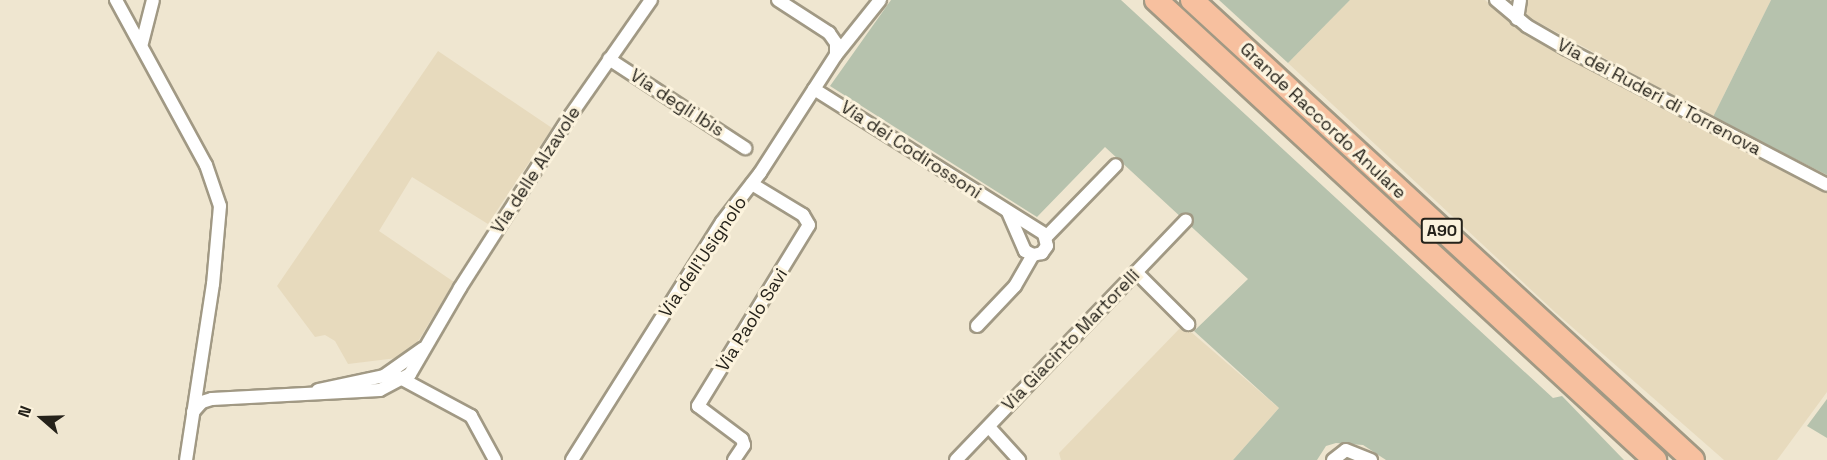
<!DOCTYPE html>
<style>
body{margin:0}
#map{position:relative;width:1827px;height:460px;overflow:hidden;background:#efe6d0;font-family:"Space Grotesk",sans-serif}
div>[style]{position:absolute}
.built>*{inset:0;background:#e7dabd}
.green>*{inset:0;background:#b6c2ad}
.roads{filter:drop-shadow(2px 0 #a19984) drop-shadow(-2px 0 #a19984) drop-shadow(0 2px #a19984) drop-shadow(0 -2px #a19984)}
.minor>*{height:12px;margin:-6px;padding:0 6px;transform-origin:6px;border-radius:6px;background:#fff}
.motorway>*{height:22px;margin:-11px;padding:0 11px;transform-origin:11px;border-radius:11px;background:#f7c09f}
span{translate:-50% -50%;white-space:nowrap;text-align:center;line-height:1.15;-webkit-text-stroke:6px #fcf3dd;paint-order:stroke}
.shield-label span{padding:2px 4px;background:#fcf3dd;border:2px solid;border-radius:4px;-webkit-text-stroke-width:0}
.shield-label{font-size:16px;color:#25221a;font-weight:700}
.street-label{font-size:18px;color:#25221a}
.north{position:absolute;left:12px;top:388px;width:60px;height:60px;-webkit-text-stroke:4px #fcf3dd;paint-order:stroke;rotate:290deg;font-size:16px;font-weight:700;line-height:24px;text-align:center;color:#25221a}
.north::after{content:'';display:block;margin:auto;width:21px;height:27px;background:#25221a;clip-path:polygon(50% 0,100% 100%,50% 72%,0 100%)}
</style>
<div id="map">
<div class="built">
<i style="clip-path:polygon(1350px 0,1485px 0,1526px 36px,1827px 191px,1827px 392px,1777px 460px,1724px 460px,1556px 313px,1288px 63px)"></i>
<i style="clip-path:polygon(1525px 0,1771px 0,1713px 117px,1523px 14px)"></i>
<i style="clip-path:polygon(438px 51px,552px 128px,488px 224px,412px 177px,379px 231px,454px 282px,414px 348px,397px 358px,348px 364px,335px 341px,325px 335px,315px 337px,277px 286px)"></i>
<i style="clip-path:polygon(1183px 325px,1279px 408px,1233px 460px,1061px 460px,1059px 453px)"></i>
</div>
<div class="green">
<i style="clip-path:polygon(891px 0,1121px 0,1553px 398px,1562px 396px,1624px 460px,1386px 460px,1363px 445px,1336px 443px,1326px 446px,1317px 460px,1233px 460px,1279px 408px,1194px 331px,1248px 279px,1105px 147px,1037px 217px,830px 86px)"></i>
<i style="clip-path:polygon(1219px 0,1350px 0,1288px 63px)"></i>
<i style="clip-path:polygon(1771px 0,1827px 0,1827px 175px,1742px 132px,1737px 140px,1709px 125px)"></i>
<i style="clip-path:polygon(1827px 399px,1827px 438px,1807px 426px)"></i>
</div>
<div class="roads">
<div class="minor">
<i style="left:116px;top:0;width:188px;rotate:61.4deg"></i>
<i style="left:206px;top:165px;width:43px;rotate:71.1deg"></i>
<i style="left:220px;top:206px;width:78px;rotate:95.1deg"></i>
<i style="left:213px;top:284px;width:178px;rotate:98.7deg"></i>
<i style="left:778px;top:0;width:61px;rotate:32.9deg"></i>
<i style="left:829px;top:33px;width:12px;rotate:55deg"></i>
<i style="left:836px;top:43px;width:12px;rotate:90deg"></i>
<i style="left:1496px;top:0;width:40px;rotate:40deg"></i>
<i style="left:1527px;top:26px;width:46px;rotate:29.9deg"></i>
<i style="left:1567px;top:49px;width:293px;rotate:27.6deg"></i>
<i style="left:1517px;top:19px;width:19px;rotate:-81deg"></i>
<i style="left:142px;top:43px;width:44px;rotate:-75.7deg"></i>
<i style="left:609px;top:59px;width:163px;rotate:33.2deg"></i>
<i style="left:814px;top:89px;width:272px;rotate:32.2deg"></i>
<i style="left:1044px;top:234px;width:12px;rotate:76deg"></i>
<i style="left:1047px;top:246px;width:9px;rotate:126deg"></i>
<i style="left:1042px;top:253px;width:9px;rotate:167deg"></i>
<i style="left:1033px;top:255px;width:9px;rotate:-153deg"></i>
<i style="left:1025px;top:251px;width:43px;rotate:-113.6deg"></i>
<i style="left:1046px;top:237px;width:100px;rotate:-45.8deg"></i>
<i style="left:1136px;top:272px;width:74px;rotate:45deg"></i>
<i style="left:977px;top:326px;width:55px;rotate:-46.5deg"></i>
<i style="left:1015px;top:286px;width:36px;rotate:-60deg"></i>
<i style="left:391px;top:373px;width:91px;rotate:28.3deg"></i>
<i style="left:471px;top:416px;width:50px;rotate:61.4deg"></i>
<i style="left:318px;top:390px;width:67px;rotate:-12deg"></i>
<i style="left:384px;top:376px;width:47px;rotate:-35.4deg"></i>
<i style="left:193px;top:412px;width:13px;rotate:-48deg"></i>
<i style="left:202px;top:402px;width:10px;rotate:-17deg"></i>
<i style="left:212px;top:399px;width:168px;rotate:-3.1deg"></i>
<i style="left:380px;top:390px;width:34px;rotate:-28deg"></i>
<i style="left:410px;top:374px;width:99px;rotate:-59.8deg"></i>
<i style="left:460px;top:288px;width:201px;rotate:-57.4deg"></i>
<i style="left:568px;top:119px;width:145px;rotate:-55.1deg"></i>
<i style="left:989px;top:427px;width:45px;rotate:47.7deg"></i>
<i style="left:572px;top:460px;width:281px;rotate:-57.8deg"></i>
<i style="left:722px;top:222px;width:62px;rotate:-52.2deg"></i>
<i style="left:760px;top:173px;width:140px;rotate:-57.2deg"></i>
<i style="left:836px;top:55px;width:70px;rotate:-51.3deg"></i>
<i style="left:734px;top:460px;width:18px;rotate:-56deg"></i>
<i style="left:744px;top:445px;width:6px;rotate:-108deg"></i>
<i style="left:742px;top:439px;width:55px;rotate:-143.1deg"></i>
<i style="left:698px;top:406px;width:212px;rotate:-58.5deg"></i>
<i style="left:809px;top:225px;width:12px;rotate:-121deg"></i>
<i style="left:803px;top:215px;width:60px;rotate:-148.7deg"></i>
<i style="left:956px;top:460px;width:332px;rotate:-46.2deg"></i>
<i style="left:1333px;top:460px;width:16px;rotate:-38deg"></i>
<i style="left:1346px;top:450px;width:27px;rotate:22deg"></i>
</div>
<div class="motorway">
<i style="left:1156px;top:0;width:679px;rotate:42.67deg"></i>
<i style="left:1192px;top:0;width:680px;rotate:42.56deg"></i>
</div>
</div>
<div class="shield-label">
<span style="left:1442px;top:231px">A90</span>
</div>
<div class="street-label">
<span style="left:1659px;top:97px;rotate:28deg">Via dei Ruderi di Torrenova</span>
<span style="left:677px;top:103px;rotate:33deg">Via degli Ibis</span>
<span style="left:1323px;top:121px;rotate:43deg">Grande Raccordo Anulare</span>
<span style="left:911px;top:150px;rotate:33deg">Via dei Codirossoni</span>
<span style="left:536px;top:170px;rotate:-57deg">Via delle Alzavole</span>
<span style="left:703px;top:257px;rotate:-56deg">Via dell'Usignolo</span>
<span style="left:752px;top:320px;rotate:-58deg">Via Paolo Savi</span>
<span style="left:1071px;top:340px;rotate:-46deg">Via Giacinto Martorelli</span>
</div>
<div class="north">N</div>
</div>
